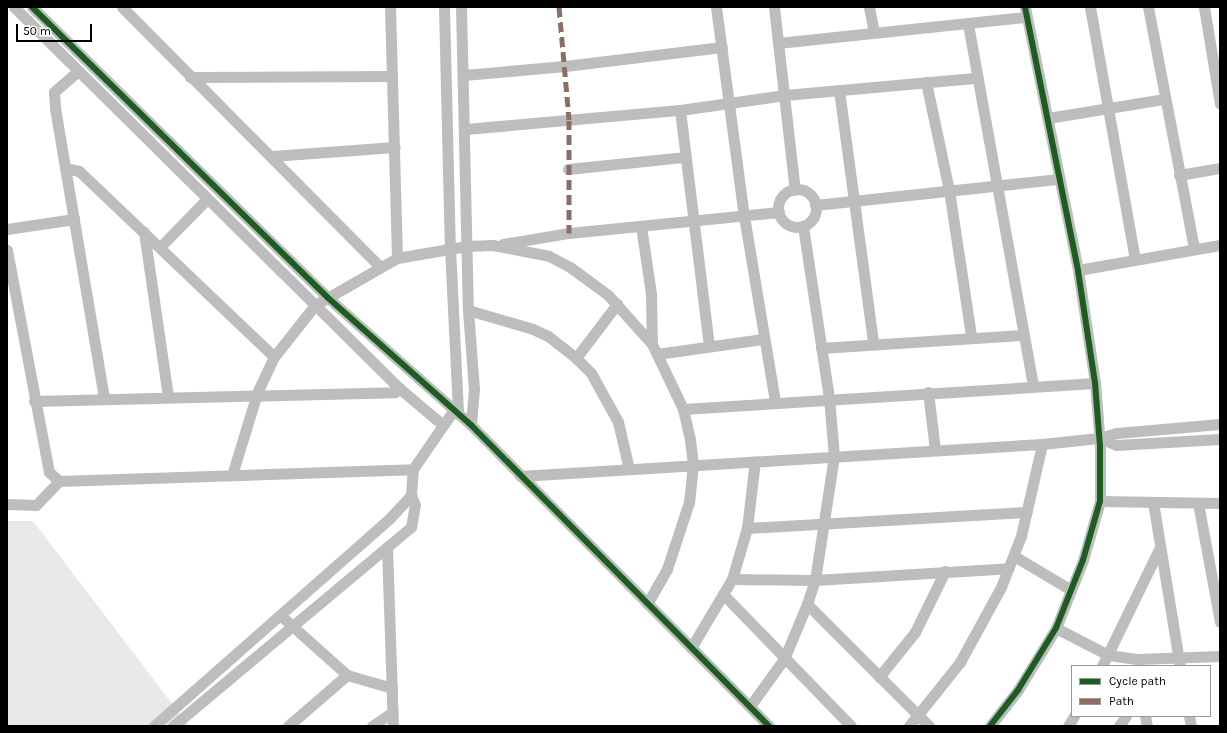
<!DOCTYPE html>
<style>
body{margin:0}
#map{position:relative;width:1227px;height:733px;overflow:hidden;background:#fff;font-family:Karla,sans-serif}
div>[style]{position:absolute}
.green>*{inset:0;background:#e9e9e9}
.street>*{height:11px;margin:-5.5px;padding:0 5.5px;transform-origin:5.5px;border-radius:5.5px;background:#bdbdbd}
.street>.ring{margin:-5.5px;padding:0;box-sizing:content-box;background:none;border:11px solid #bdbdbd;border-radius:50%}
.quiet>*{height:5px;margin-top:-2.5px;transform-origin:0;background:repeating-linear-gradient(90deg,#8d6e63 0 10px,transparent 0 15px)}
.cycleway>*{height:6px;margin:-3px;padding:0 3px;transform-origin:3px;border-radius:3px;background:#1b5e20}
span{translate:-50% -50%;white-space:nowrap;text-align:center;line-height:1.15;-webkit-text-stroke:4px #fff;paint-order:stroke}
.frame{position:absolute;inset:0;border:8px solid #000;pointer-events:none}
.legend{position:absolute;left:1071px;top:665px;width:140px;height:52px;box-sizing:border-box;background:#fff;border:1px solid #999;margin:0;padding:5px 7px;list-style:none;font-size:12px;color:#000}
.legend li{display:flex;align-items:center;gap:8px;height:20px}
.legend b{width:20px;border:1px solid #999}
.scale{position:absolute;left:16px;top:24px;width:76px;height:18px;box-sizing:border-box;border:2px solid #000;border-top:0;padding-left:5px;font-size:12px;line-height:14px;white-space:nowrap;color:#000;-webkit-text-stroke:3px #fff;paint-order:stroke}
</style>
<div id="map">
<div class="green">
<i style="clip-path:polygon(7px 521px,33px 521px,189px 726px,7px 726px)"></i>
</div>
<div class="street">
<i style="left:14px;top:7px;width:542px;rotate:44.7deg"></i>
<i style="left:399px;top:388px;width:57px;rotate:40.1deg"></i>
<i style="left:32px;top:7px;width:414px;rotate:44.5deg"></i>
<i style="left:327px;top:297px;width:193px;rotate:41.6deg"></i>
<i style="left:471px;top:425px;width:424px;rotate:45.3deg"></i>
<i style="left:122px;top:7px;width:365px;rotate:45.2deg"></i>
<i style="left:390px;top:7px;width:251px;rotate:88.4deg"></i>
<i style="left:444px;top:7px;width:241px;rotate:88.6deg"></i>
<i style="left:450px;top:248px;width:166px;rotate:87.2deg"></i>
<i style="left:461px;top:7px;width:303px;rotate:88.7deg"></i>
<i style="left:468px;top:310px;width:79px;rotate:85.7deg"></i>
<i style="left:474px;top:389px;width:36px;rotate:95deg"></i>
<i style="left:716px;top:7px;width:211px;rotate:82.4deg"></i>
<i style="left:744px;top:216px;width:189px;rotate:80.5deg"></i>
<i style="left:774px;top:7px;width:184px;rotate:83.5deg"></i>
<i style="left:869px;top:7px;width:25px;rotate:79deg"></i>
<i style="left:1090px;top:7px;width:256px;rotate:79.9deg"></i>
<i style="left:1148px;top:7px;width:246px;rotate:79.2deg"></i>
<i style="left:1204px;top:7px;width:98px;rotate:80.6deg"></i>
<i style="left:968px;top:24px;width:367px;rotate:79.8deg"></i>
<i style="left:778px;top:43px;width:250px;rotate:-6deg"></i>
<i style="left:78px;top:71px;width:32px;rotate:139deg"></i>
<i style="left:54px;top:92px;width:16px;rotate:86deg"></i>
<i style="left:55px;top:108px;width:294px;rotate:80.4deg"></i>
<i style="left:464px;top:75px;width:101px;rotate:-5.1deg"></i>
<i style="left:565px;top:66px;width:158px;rotate:-6.9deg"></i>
<i style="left:190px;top:77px;width:200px;rotate:-0.3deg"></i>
<i style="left:926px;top:82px;width:110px;rotate:78deg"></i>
<i style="left:949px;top:190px;width:148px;rotate:81.4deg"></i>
<i style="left:839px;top:90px;width:255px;rotate:82.3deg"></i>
<i style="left:680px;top:110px;width:237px;rotate:83deg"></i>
<i style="left:1048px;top:118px;width:118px;rotate:-9.3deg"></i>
<i style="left:466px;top:129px;width:215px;rotate:-5.1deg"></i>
<i style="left:680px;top:110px;width:106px;rotate:-8.1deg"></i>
<i style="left:785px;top:95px;width:193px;rotate:-5.1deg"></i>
<i style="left:272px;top:156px;width:123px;rotate:-4.2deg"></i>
<i style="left:65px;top:168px;width:14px;rotate:12deg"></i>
<i style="left:79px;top:171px;width:269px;rotate:43.6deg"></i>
<i style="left:274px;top:357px;width:66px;rotate:-51.7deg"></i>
<i style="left:315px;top:305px;width:95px;rotate:-29.8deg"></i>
<i style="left:397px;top:258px;width:71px;rotate:-9.7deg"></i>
<i style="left:467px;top:246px;width:26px;rotate:-2deg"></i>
<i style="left:493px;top:245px;width:57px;rotate:11.1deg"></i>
<i style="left:549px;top:256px;width:24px;rotate:28deg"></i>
<i style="left:570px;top:267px;width:47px;rotate:36.4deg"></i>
<i style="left:608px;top:295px;width:66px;rotate:48.1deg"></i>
<i style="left:652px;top:344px;width:72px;rotate:64.5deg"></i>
<i style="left:683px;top:409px;width:32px;rotate:77deg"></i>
<i style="left:690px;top:440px;width:25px;rotate:83deg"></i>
<i style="left:693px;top:465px;width:37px;rotate:96deg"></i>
<i style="left:689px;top:502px;width:71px;rotate:108.2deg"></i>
<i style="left:667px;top:569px;width:40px;rotate:119.7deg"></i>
<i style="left:568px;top:169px;width:118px;rotate:-5.9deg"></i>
<i style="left:1179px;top:175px;width:42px;rotate:-9.7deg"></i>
<i class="ring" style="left:778px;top:189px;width:27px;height:27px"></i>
<i style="left:815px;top:205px;width:246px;rotate:-6.1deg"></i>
<i style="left:641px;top:226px;width:69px;rotate:81.6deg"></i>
<i style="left:651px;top:294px;width:50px;rotate:88.9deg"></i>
<i style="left:7px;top:229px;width:68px;rotate:-8.5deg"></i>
<i style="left:144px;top:232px;width:166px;rotate:81.7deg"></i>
<i style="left:503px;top:244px;width:67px;rotate:-9.5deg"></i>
<i style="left:569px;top:233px;width:211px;rotate:-5.7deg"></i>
<i style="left:160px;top:247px;width:67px;rotate:-45.6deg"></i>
<i style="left:7px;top:250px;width:226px;rotate:79.3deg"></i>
<i style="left:49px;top:472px;width:13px;rotate:42deg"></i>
<i style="left:59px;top:481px;width:354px;rotate:-1.9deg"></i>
<i style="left:413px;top:469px;width:70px;rotate:-55.4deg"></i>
<i style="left:1078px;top:270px;width:144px;rotate:-10deg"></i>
<i style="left:468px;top:310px;width:68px;rotate:16.3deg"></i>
<i style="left:533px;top:329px;width:17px;rotate:25deg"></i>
<i style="left:548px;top:336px;width:36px;rotate:38deg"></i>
<i style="left:576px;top:358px;width:21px;rotate:45deg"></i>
<i style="left:591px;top:373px;width:56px;rotate:61.1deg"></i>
<i style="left:618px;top:422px;width:48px;rotate:76.8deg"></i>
<i style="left:821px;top:348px;width:202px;rotate:-3.7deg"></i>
<i style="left:657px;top:354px;width:107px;rotate:-8.1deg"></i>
<i style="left:576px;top:358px;width:68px;rotate:-52.8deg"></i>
<i style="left:928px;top:392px;width:58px;rotate:83.1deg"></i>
<i style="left:34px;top:401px;width:361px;rotate:-1.4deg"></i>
<i style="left:395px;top:392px;width:6px;rotate:-45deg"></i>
<i style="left:683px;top:409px;width:413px;rotate:-3.6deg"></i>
<i style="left:1099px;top:438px;width:18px;rotate:22deg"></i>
<i style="left:1116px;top:445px;width:104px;rotate:-3.3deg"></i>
<i style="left:232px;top:475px;width:86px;rotate:-73deg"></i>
<i style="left:257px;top:393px;width:40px;rotate:-65deg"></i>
<i style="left:520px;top:476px;width:523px;rotate:-3.51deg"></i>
<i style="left:1042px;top:444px;width:57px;rotate:-6deg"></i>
<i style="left:1099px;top:438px;width:19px;rotate:-16deg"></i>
<i style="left:1117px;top:433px;width:103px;rotate:-5deg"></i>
<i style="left:1100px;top:501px;width:120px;rotate:1deg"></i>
<i style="left:1153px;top:502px;width:166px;rotate:80.7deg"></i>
<i style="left:1198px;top:503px;width:121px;rotate:79.5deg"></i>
<i style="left:7px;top:504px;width:29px;rotate:2deg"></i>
<i style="left:36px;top:505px;width:33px;rotate:-46deg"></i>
<i style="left:747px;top:528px;width:280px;rotate:-3.3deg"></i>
<i style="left:387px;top:547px;width:179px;rotate:88.1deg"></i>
<i style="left:1014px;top:556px;width:66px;rotate:30.8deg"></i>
<i style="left:732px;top:579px;width:83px;rotate:0.7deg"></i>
<i style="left:815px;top:580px;width:194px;rotate:-3.5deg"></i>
<i style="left:723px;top:594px;width:184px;rotate:45.9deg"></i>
<i style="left:807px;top:604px;width:173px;rotate:45deg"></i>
<i style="left:280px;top:615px;width:90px;rotate:41.8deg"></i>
<i style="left:347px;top:675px;width:78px;rotate:139.2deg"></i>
<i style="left:1056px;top:628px;width:59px;rotate:27.4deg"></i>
<i style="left:1108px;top:655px;width:29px;rotate:8deg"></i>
<i style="left:1137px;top:659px;width:83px;rotate:-2.1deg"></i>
<i style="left:691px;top:648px;width:80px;rotate:-59.3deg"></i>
<i style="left:732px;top:579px;width:53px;rotate:-73.6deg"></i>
<i style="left:747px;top:528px;width:67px;rotate:-83.2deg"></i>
<i style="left:1102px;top:666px;width:132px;rotate:-64deg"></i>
<i style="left:347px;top:675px;width:47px;rotate:16.1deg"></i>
<i style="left:879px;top:677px;width:58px;rotate:-51.3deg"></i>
<i style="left:915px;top:632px;width:68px;rotate:-63.8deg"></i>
<i style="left:750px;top:706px;width:58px;rotate:-54.1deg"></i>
<i style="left:784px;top:659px;width:60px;rotate:-67.3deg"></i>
<i style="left:807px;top:604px;width:25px;rotate:-72deg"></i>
<i style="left:815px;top:580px;width:125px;rotate:-81.3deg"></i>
<i style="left:834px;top:456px;width:58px;rotate:-94.9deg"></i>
<i style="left:829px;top:398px;width:174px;rotate:-98.6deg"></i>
<i style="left:1145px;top:716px;width:10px;rotate:79deg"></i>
<i style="left:1189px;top:716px;width:10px;rotate:79deg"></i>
<i style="left:154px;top:726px;width:313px;rotate:-41.4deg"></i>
<i style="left:389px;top:519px;width:33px;rotate:-47deg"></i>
<i style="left:173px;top:726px;width:310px;rotate:-39.9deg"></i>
<i style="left:411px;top:527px;width:22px;rotate:-80deg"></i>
<i style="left:415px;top:505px;width:11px;rotate:-112deg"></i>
<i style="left:411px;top:495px;width:26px;rotate:-86deg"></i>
<i style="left:372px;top:726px;width:25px;rotate:-34deg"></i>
<i style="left:909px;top:726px;width:82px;rotate:-51.4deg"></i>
<i style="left:960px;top:662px;width:85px;rotate:-61.3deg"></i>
<i style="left:1001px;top:587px;width:55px;rotate:-68.6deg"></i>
<i style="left:1021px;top:536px;width:94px;rotate:-77.1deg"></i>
<i style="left:990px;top:726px;width:46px;rotate:-52.1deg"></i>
<i style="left:1018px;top:690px;width:73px;rotate:-58.5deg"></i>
<i style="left:1056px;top:628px;width:73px;rotate:-68.3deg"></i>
<i style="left:1083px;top:560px;width:61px;rotate:-73.9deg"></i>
<i style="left:1100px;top:501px;width:55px;rotate:-90deg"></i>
<i style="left:1100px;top:446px;width:63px;rotate:-94.5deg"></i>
<i style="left:1095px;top:383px;width:114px;rotate:-98.6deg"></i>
<i style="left:1078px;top:270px;width:268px;rotate:-101.4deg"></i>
<i style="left:1068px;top:726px;width:12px;rotate:-59deg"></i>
<i style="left:1119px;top:726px;width:12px;rotate:-55deg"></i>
</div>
<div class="quiet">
<i style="left:559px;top:7px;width:113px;rotate:84.9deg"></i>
<i style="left:569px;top:120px;width:113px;rotate:90deg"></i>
</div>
<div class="cycleway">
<i style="left:32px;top:7px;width:414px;rotate:44.5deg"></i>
<i style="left:327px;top:297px;width:193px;rotate:41.6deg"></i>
<i style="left:471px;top:425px;width:424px;rotate:45.3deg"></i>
<i style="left:990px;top:726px;width:46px;rotate:-52.1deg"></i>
<i style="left:1018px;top:690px;width:73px;rotate:-58.5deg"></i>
<i style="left:1056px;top:628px;width:73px;rotate:-68.3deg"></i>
<i style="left:1083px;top:560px;width:61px;rotate:-73.9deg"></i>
<i style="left:1100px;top:501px;width:55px;rotate:-90deg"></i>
<i style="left:1100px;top:446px;width:63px;rotate:-94.5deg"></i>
<i style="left:1095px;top:383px;width:114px;rotate:-98.6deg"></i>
<i style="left:1078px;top:270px;width:268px;rotate:-101.4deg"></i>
</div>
<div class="frame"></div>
<ul class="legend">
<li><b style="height:5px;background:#1b5e20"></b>Cycle path</li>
<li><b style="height:5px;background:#8d6e63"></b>Path</li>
</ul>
<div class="scale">50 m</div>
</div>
